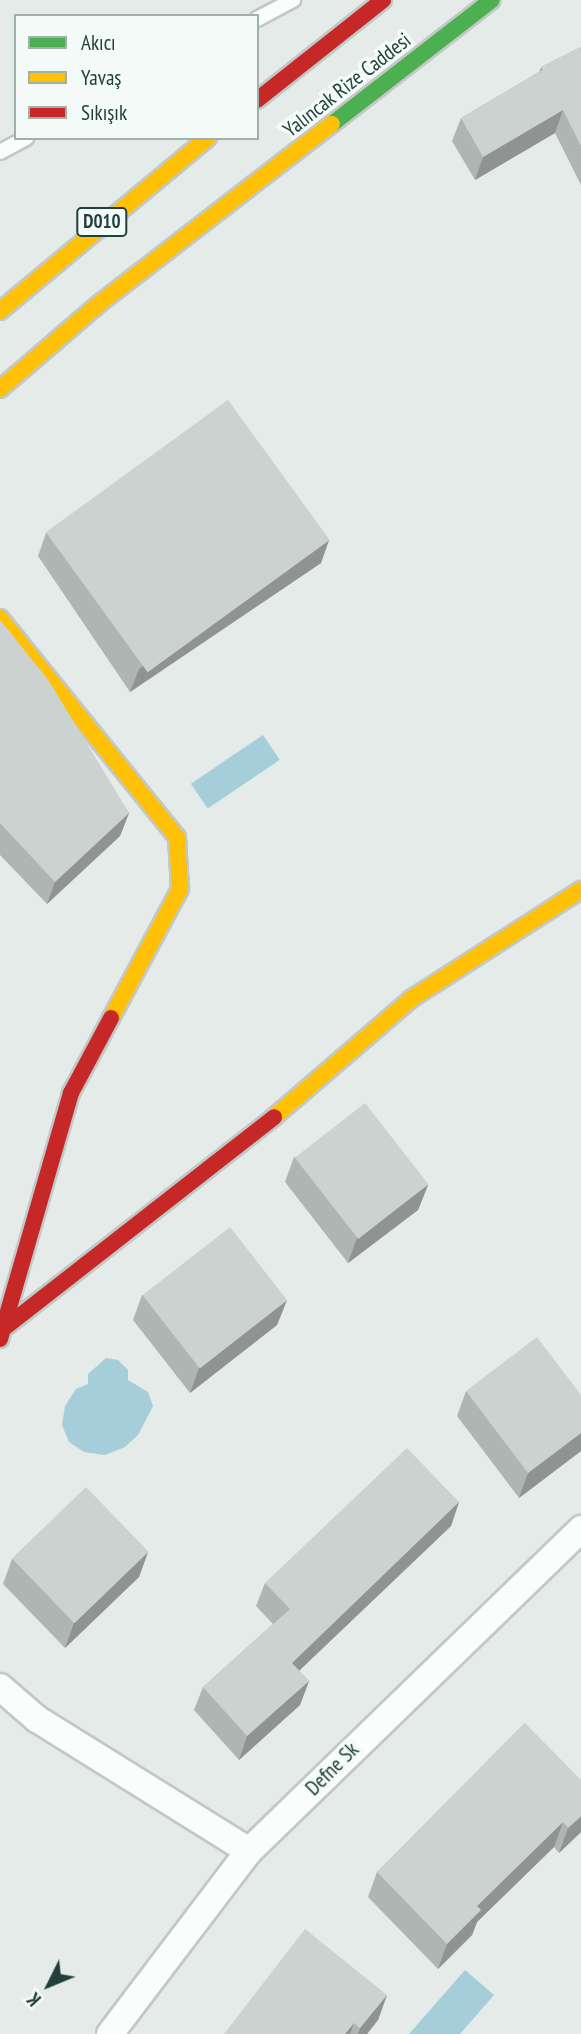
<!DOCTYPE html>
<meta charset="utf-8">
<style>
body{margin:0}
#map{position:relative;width:581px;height:2034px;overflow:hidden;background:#e5ebe9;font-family:"PT Sans Narrow",sans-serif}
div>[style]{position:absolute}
.water>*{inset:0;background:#a5ceda;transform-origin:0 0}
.roads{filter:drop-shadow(2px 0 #c2c8c6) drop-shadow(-2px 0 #c2c8c6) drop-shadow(0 2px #c2c8c6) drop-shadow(0 -2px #c2c8c6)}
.lane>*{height:14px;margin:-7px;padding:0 7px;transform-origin:7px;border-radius:7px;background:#fbfcfc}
.street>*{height:26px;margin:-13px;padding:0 13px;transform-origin:13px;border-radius:13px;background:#fbfcfc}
.fast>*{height:16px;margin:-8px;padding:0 8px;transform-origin:8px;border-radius:8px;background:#4caf50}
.slow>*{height:16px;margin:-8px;padding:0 8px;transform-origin:8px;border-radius:8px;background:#ffc107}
.jam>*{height:16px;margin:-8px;padding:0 8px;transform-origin:8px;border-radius:8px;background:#c62828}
.wall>*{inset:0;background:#afb5b3}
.shaded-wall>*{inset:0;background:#8f9392}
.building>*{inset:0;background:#ccd2d0;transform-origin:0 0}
span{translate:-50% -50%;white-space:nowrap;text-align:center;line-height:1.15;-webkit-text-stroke:7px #f4faf7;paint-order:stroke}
.shield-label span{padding:2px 5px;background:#f4faf7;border:2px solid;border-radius:5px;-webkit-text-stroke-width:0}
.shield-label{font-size:19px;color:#22403b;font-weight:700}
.street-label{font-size:21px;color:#22403b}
.legend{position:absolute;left:14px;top:14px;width:245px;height:126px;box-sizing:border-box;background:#f4faf7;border:2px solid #a0b0ac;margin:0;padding:9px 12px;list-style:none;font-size:21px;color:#22403b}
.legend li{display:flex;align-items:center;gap:14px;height:35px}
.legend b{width:35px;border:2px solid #a0b0ac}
.north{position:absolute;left:14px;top:1950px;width:70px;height:70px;-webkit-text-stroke:5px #f4faf7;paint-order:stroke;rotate:227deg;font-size:19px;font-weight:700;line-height:28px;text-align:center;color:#22403b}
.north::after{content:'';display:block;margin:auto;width:24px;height:32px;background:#22403b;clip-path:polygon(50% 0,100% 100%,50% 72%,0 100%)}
</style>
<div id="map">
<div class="water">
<i style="left:263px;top:735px;width:30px;height:87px;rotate:56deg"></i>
<i style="clip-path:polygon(106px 1358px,118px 1360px,128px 1370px,128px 1380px,148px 1392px,153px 1406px,138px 1435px,125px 1447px,105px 1455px,84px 1452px,69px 1442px,62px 1425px,65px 1406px,76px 1389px,88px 1384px,88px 1374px)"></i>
<i style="clip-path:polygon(465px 1970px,494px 1995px,460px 2034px,409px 2034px)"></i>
</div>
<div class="roads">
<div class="lane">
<i style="left:257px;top:19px;width:41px;rotate:-27.8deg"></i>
<i style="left:0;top:152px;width:30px;rotate:-28deg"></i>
</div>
<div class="street">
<i style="left:0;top:1687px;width:49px;rotate:40.9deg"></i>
<i style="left:37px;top:1719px;width:250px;rotate:31.9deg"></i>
<i style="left:110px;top:2034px;width:230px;rotate:-52.8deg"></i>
<i style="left:249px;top:1851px;width:463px;rotate:-44.1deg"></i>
</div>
<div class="fast">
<i style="left:332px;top:124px;width:202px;rotate:-37.8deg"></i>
</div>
<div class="slow">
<i style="left:0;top:311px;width:271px;rotate:-39.8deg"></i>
<i style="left:0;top:389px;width:132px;rotate:-40.7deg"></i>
<i style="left:100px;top:303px;width:293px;rotate:-37.7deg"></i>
<i style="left:0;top:618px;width:282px;rotate:51.1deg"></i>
<i style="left:177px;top:837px;width:52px;rotate:86.7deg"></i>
<i style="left:180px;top:889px;width:146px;rotate:118.1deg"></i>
<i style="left:274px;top:1117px;width:181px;rotate:-40.7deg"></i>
<i style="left:411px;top:999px;width:202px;rotate:-32.7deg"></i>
</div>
<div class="jam">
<i style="left:257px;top:100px;width:161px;rotate:-38.4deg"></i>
<i style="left:3px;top:1329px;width:344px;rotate:-38deg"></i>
<i style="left:0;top:1339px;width:256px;rotate:-73.9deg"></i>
<i style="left:71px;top:1093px;width:85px;rotate:-61.9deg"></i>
</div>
</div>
<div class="wall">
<i style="clip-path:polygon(581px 47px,581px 185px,555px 133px,475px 180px,452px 141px,461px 118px,539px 72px,541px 67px)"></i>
<i style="clip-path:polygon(46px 533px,329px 540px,321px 563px,130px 692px,38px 556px)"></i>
<i style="clip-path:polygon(0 622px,129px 813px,120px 836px,47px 904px,0 855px)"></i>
<i style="clip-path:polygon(294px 1157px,428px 1185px,418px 1210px,348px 1263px,285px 1182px)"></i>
<i style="clip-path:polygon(142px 1295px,287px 1300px,277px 1325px,190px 1393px,133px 1320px)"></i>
<i style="clip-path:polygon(466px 1391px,581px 1395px,581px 1451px,519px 1498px,457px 1416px)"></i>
<i style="clip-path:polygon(459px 1502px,451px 1526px,299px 1671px,309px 1681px,300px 1705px,239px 1760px,194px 1710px,203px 1687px,273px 1624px,256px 1606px,265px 1583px)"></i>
<i style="clip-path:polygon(148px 1552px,139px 1577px,65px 1648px,3px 1584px,12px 1559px)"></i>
<i style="clip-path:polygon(525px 1723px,581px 1832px,559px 1853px,554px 1847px,477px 1922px,472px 1935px,438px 1969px,368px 1897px,377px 1872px)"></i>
<i style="clip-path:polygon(387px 1995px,378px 2020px,367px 2034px,224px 2034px)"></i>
</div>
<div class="shaded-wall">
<i style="clip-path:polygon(563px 110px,555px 133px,475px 180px,483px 157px)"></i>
<i style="clip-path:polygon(329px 540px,321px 563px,130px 692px,139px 669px)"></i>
<i style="clip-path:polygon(129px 813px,120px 836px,47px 904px,55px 882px)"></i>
<i style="clip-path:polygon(428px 1185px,418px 1210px,348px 1263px,357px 1238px)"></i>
<i style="clip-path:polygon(287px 1300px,277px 1325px,190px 1393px,199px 1368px)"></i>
<i style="clip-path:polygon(581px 1433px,581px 1451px,519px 1498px,528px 1473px)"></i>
<i style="clip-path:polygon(459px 1502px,451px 1526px,283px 1686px,292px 1663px)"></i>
<i style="clip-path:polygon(148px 1552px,139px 1577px,65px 1648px,74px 1623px)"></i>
<i style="clip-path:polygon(309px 1681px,300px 1705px,239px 1760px,247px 1736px)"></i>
<i style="clip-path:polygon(581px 1816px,581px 1832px,559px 1853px,568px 1828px)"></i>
<i style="clip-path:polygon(563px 1822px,554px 1847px,477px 1922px,472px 1935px,438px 1969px,447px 1944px,477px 1906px)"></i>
<i style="clip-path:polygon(387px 1995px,378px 2020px,367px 2034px,358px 2034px,360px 2028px)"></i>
<i style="clip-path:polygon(354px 2023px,350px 2034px,345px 2034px)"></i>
</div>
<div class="building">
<i style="clip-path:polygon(581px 47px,581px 146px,563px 110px,483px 157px,461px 118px,543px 70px,541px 67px)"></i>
<i style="left:228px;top:400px;width:173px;height:225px;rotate:54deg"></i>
<i style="clip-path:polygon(1px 621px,49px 681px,129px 813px,55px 882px,0 823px,0 622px)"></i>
<i style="left:365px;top:1103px;width:103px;height:89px;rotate:52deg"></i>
<i style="left:230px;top:1227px;width:93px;height:111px;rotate:52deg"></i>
<i style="clip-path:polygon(537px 1337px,581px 1395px,581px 1433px,528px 1473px,466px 1391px)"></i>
<i style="clip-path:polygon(407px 1448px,459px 1502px,292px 1663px,309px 1681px,247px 1736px,203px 1687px,290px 1609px,265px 1583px)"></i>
<i style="left:86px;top:1487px;width:90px;height:103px;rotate:46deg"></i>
<i style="clip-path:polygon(525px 1723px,581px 1780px,581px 1816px,568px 1828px,563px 1822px,477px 1906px,481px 1910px,447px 1944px,377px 1872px)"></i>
<i style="clip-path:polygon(305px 1929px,387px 1995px,360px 2028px,354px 2023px,345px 2034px,224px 2034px)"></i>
</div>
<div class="shield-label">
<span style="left:102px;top:222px">D010</span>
</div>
<div class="street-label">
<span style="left:347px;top:85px;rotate:-38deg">Yalıncak Rize Caddesi</span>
<span style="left:332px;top:1769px;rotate:-45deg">Defne Sk</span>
</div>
<ul class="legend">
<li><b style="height:9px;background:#4caf50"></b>Akıcı</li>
<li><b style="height:9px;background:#ffc107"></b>Yavaş</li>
<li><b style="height:9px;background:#c62828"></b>Sıkışık</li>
</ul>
<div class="north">K</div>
</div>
